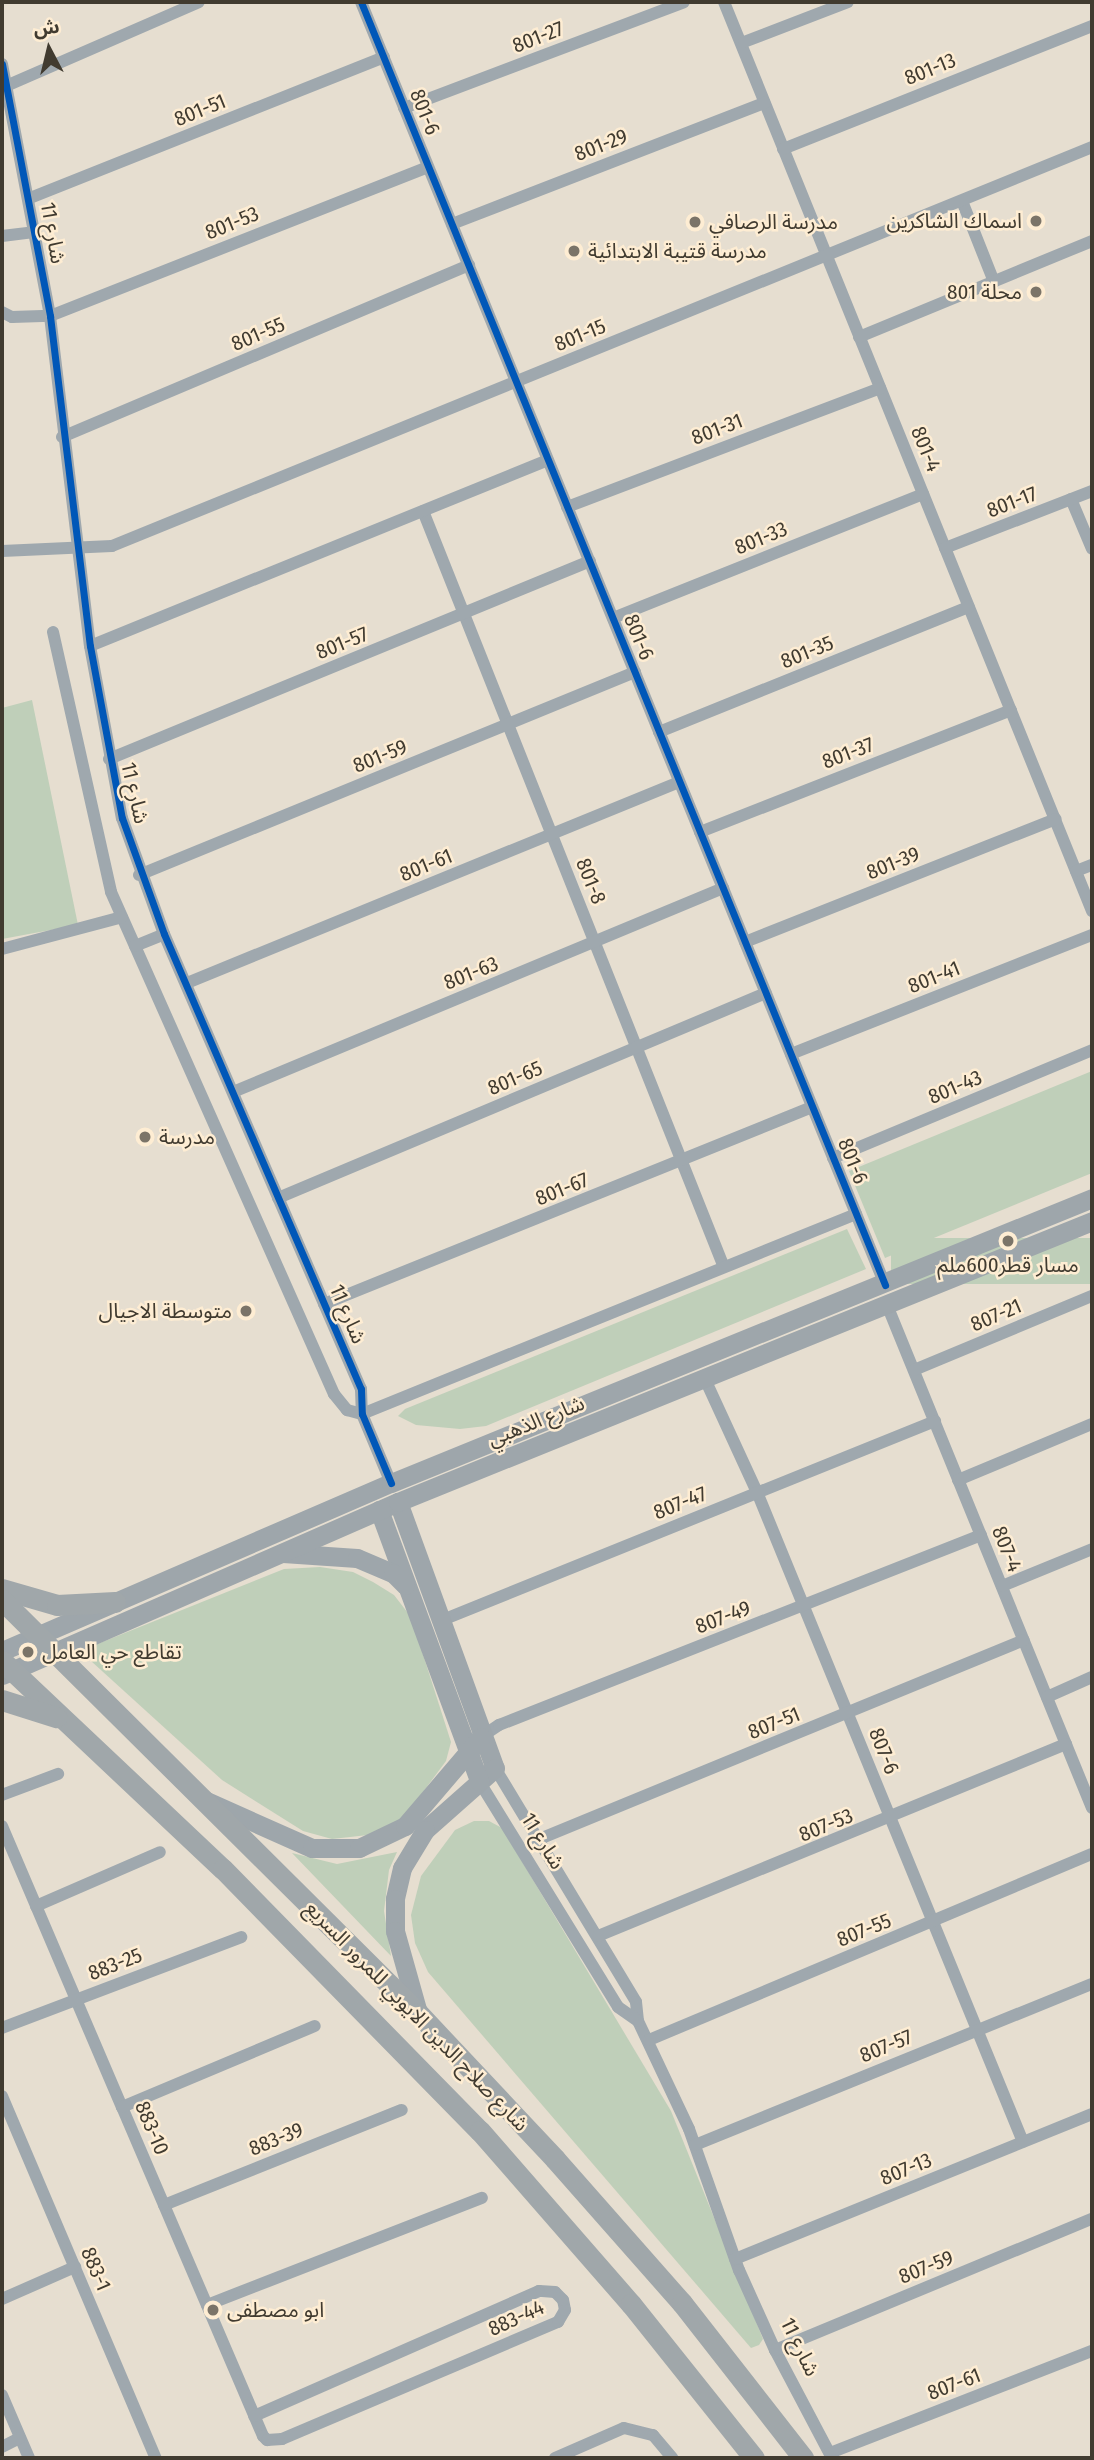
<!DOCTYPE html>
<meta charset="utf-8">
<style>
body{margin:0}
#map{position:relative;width:1094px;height:2460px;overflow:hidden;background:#e6ded0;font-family:"Fira Sans Condensed","Noto Sans Arabic",sans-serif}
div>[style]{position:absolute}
.green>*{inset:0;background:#bfcfb9;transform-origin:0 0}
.street>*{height:12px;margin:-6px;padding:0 6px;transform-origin:6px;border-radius:6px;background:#9fa8ae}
.secondary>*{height:19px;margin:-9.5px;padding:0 9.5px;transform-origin:9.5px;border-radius:9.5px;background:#9ea6ab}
.primary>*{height:21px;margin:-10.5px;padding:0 10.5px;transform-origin:10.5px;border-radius:10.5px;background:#a0a7aa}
.cycleway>*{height:7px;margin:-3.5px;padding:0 3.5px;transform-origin:3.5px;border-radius:3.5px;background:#0057b8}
.dots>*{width:19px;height:19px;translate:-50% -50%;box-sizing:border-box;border:4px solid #feedd3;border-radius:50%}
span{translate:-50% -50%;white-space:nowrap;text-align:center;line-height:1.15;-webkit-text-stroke:5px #feedd3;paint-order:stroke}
.street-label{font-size:21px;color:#413b30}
.poi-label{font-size:21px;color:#413b30}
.right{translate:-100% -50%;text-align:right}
.left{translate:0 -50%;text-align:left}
.frame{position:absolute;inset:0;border:4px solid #413b30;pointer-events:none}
.north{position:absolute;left:14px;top:14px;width:70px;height:70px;-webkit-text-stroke:5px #feedd3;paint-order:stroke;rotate:353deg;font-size:19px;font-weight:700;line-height:28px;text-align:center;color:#413b30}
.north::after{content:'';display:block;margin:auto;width:24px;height:32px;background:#413b30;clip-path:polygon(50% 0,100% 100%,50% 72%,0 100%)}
</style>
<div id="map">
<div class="green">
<i style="clip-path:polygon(32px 700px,78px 925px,2px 939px,2px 708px)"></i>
<i style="clip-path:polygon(1092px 1071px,1092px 1173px,885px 1258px,849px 1171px)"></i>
<i style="clip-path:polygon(847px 1229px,866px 1269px,486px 1426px,460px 1429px,416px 1425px,398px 1416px,405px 1409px)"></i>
<i style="left:1092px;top:1238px;width:46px;height:201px;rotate:90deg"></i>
<i style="clip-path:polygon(320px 1567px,353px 1572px,373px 1582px,394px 1595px,411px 1617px,451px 1742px,446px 1761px,403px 1819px,368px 1835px,332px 1839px,303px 1831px,222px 1780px,80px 1651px,284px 1569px)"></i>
<i style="clip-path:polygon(474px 1821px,489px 1821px,502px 1828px,671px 2111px,763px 2339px,759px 2345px,751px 2348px,428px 1972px,415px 1943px,411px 1915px,421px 1876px,455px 1830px)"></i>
<i style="clip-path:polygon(397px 1852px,389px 1870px,384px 1911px,391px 1956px,292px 1853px,337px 1864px)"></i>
</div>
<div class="street">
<i style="left:361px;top:2px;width:1386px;rotate:67.78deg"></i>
<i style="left:724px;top:2px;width:981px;rotate:67.96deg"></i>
<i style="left:744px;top:42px;width:111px;rotate:-21deg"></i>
<i style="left:2px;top:64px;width:257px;rotate:79.2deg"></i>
<i style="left:50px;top:316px;width:332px;rotate:83.1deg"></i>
<i style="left:90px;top:646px;width:175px;rotate:79.5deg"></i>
<i style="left:122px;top:818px;width:123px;rotate:70.1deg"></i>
<i style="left:164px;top:934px;width:496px;rotate:66.6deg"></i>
<i style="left:361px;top:1389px;width:25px;rotate:88deg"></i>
<i style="left:362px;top:1414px;width:75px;rotate:67.2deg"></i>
<i style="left:6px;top:86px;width:210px;rotate:-23.5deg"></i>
<i style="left:404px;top:108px;width:299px;rotate:-20.7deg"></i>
<i style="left:783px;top:149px;width:333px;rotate:-21.7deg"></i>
<i style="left:30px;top:198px;width:381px;rotate:-21.7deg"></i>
<i style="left:962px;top:201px;width:87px;rotate:68.4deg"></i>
<i style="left:452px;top:224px;width:335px;rotate:-21.2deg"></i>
<i style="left:2px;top:236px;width:34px;rotate:-7deg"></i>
<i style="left:2px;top:312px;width:11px;rotate:27deg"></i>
<i style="left:12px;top:317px;width:38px;rotate:-2deg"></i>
<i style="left:50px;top:316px;width:406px;rotate:-21.5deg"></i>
<i style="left:859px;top:337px;width:252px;rotate:-22.4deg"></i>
<i style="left:62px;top:437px;width:442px;rotate:-22.9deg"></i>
<i style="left:1071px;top:499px;width:54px;rotate:67.2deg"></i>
<i style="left:567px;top:507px;width:335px;rotate:-20.8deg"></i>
<i style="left:423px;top:511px;width:811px;rotate:68.3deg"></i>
<i style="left:945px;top:548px;width:158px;rotate:-21.2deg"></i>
<i style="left:2px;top:551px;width:110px;rotate:-2.6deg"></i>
<i style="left:112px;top:546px;width:1058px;rotate:-22.15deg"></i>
<i style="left:613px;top:618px;width:334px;rotate:-21.8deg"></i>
<i style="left:53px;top:632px;width:266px;rotate:77.4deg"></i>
<i style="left:111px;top:892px;width:549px;rotate:66.05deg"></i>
<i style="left:334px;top:1394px;width:21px;rotate:51deg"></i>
<i style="left:347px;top:1410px;width:16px;rotate:15deg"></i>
<i style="left:362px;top:1414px;width:533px;rotate:-22.04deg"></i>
<i style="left:90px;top:646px;width:494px;rotate:-22.1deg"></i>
<i style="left:659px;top:732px;width:334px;rotate:-22deg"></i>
<i style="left:109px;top:759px;width:520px;rotate:-22.37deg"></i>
<i style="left:700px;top:832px;width:334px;rotate:-21.4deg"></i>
<i style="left:1076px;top:871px;width:17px;rotate:-21deg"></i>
<i style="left:139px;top:875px;width:536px;rotate:-22.26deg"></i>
<i style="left:745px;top:942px;width:334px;rotate:-21.6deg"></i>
<i style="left:135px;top:946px;width:31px;rotate:-22deg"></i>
<i style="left:2px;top:949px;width:124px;rotate:-14.9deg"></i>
<i style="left:187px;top:983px;width:531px;rotate:-22.22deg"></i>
<i style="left:791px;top:1054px;width:324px;rotate:-21.6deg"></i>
<i style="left:233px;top:1092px;width:531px;rotate:-22.6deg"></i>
<i style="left:833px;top:1158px;width:281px;rotate:-22.6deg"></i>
<i style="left:278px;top:1198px;width:529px;rotate:-22.79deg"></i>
<i style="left:324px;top:1304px;width:526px;rotate:-21.98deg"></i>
<i style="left:887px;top:1305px;width:543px;rotate:67.83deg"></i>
<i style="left:914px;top:1370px;width:193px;rotate:-22.6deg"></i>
<i style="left:704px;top:1377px;width:127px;rotate:65.3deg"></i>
<i style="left:757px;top:1492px;width:702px;rotate:67.74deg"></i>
<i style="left:958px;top:1480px;width:145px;rotate:-22.7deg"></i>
<i style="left:1002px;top:1586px;width:97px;rotate:-22.3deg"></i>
<i style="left:440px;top:1621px;width:534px;rotate:-22deg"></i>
<i style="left:1047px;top:1697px;width:49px;rotate:-24deg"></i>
<i style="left:481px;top:1737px;width:22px;rotate:-34deg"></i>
<i style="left:499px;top:1725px;width:518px;rotate:-21.51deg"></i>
<i style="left:495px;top:1768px;width:273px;rotate:58.9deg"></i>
<i style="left:636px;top:2002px;width:19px;rotate:84deg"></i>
<i style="left:638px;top:2021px;width:119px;rotate:64.7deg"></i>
<i style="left:689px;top:2129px;width:150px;rotate:70.5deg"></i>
<i style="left:739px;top:2270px;width:88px;rotate:65.8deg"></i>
<i style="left:775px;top:2350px;width:122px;rotate:62.2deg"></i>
<i style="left:479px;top:1781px;width:265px;rotate:58.4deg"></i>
<i style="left:618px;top:2007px;width:24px;rotate:35deg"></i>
<i style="left:2px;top:1795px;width:60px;rotate:-20.6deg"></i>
<i style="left:2px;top:1826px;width:306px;rotate:66.9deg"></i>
<i style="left:122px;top:2107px;width:358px;rotate:66.8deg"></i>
<i style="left:263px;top:2436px;width:6px;rotate:45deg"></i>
<i style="left:267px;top:2440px;width:15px;rotate:-4deg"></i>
<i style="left:282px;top:2439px;width:300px;rotate:-23deg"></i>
<i style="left:558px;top:2322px;width:14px;rotate:-60deg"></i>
<i style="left:565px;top:2310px;width:10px;rotate:-101deg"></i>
<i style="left:563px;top:2300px;width:11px;rotate:-135deg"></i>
<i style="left:555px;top:2292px;width:16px;rotate:-176deg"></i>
<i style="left:539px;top:2291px;width:311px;rotate:156.3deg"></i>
<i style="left:537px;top:1840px;width:526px;rotate:-22.33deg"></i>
<i style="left:36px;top:1906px;width:135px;rotate:-23.5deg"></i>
<i style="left:598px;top:1936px;width:506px;rotate:-22.31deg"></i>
<i style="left:2px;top:2028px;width:256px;rotate:-20.8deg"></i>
<i style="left:649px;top:2040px;width:480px;rotate:-22.8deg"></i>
<i style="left:2px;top:2096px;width:393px;rotate:67deg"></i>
<i style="left:122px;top:2107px;width:209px;rotate:-22.8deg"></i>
<i style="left:695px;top:2145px;width:428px;rotate:-22.1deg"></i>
<i style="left:164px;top:2205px;width:256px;rotate:-21.8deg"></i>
<i style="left:735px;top:2259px;width:385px;rotate:-22.1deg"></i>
<i style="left:2px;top:2299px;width:80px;rotate:-23.7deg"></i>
<i style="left:207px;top:2305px;width:295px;rotate:-21.3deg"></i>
<i style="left:775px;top:2350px;width:343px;rotate:-22.5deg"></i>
<i style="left:2px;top:2395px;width:69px;rotate:66.8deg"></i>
<i style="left:2px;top:2447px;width:20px;rotate:-27deg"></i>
<i style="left:830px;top:2453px;width:281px;rotate:-21.3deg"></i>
<i style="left:555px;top:2458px;width:75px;rotate:-23.5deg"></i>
<i style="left:624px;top:2428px;width:30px;rotate:14deg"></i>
<i style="left:653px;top:2435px;width:30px;rotate:50deg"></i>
</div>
<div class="secondary">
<i style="left:398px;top:1502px;width:283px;rotate:70deg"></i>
<i style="left:495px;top:1768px;width:94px;rotate:138.5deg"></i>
<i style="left:425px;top:1830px;width:44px;rotate:121.2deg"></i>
<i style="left:402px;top:1868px;width:32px;rotate:103deg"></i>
<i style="left:395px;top:1899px;width:32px;rotate:90deg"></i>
<i style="left:395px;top:1931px;width:85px;rotate:74.3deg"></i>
<i style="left:379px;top:1510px;width:289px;rotate:69.7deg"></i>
<i style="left:283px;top:1553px;width:74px;rotate:3.9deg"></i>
<i style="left:357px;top:1558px;width:39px;rotate:23deg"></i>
<i style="left:393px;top:1573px;width:17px;rotate:45deg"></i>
<i style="left:2px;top:1651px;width:424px;rotate:-23.4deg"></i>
<i style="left:391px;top:1483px;width:757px;rotate:-22.12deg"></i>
<i style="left:2px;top:1675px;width:432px;rotate:-23.6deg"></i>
<i style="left:398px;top:1502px;width:749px;rotate:-22.04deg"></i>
<i style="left:204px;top:1800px;width:118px;rotate:24deg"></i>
<i style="left:312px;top:1848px;width:47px"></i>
<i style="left:359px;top:1848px;width:51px;rotate:-25.6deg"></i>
<i style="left:405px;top:1826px;width:117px;rotate:-49.5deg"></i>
</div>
<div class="primary">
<i style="left:2px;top:1589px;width:57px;rotate:16.2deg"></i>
<i style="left:57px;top:1605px;width:58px;rotate:-3deg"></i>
<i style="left:2px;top:1600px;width:586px;rotate:44.79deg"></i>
<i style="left:418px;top:2013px;width:200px;rotate:46.8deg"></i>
<i style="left:555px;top:2159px;width:192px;rotate:48.6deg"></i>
<i style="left:682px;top:2303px;width:197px;rotate:52deg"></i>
<i style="left:2px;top:1661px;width:303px;rotate:43.3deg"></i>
<i style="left:223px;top:1869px;width:367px;rotate:45.6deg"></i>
<i style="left:480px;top:2131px;width:230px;rotate:48.9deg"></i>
<i style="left:631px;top:2304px;width:197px;rotate:51.4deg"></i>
<i style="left:2px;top:1700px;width:57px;rotate:17.5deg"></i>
</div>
<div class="cycleway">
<i style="left:361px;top:2px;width:1386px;rotate:67.78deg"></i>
<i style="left:2px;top:64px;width:257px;rotate:79.2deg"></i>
<i style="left:50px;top:316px;width:332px;rotate:83.1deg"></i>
<i style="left:90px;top:646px;width:175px;rotate:79.5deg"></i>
<i style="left:122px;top:818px;width:123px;rotate:70.1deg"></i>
<i style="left:164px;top:934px;width:496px;rotate:66.6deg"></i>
<i style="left:361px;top:1389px;width:25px;rotate:88deg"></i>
<i style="left:362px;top:1414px;width:75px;rotate:67.2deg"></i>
</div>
<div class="dots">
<i style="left:1036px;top:221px;background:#7b7468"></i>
<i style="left:695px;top:222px;background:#7b7468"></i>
<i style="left:574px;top:251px;background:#7b7468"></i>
<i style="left:1036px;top:292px;background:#7b7468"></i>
<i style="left:145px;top:1137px;background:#7b7468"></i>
<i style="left:1008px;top:1241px;background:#7b7468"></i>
<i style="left:246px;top:1311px;background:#7b7468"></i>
<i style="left:28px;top:1652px;background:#7b7468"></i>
<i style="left:213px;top:2310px;background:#7b7468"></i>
</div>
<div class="street-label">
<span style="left:538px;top:37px;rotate:-21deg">801-27</span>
<span style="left:930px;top:69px;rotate:-22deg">801-13</span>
<span style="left:200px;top:110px;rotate:-22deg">801-51</span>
<span style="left:425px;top:112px;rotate:68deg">801-6</span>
<span style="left:601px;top:145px;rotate:-21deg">801-29</span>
<span style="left:232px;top:223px;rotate:-22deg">801-53</span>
<span style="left:53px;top:233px;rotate:80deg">شارع 11</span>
<span style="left:258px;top:334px;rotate:-23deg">801-55</span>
<span style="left:580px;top:335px;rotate:-22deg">801-15</span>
<span style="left:717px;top:429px;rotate:-21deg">801-31</span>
<span style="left:926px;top:449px;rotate:68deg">801-4</span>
<span style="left:1012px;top:502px;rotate:-21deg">801-17</span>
<span style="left:761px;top:538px;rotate:-22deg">801-33</span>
<span style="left:639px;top:637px;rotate:68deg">801-6</span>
<span style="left:342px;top:643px;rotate:-22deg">801-57</span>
<span style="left:807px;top:652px;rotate:-22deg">801-35</span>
<span style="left:848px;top:753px;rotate:-21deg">801-37</span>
<span style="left:380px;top:756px;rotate:-22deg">801-59</span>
<span style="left:135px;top:793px;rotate:77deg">شارع 11</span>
<span style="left:893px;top:863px;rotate:-22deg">801-39</span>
<span style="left:426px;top:865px;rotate:-22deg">801-61</span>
<span style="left:591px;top:881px;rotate:68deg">801-8</span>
<span style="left:471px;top:973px;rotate:-22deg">801-63</span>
<span style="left:934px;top:977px;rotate:-22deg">801-41</span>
<span style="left:515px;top:1078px;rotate:-23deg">801-65</span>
<span style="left:955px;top:1087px;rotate:-23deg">801-43</span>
<span style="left:853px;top:1161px;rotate:68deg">801-6</span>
<span style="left:562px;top:1189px;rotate:-22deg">801-67</span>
<span style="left:348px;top:1314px;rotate:67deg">شارع 11</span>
<span style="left:996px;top:1315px;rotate:-23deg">807-21</span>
<span style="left:536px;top:1421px;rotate:-22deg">شارع الذهبي</span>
<span style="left:680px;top:1503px;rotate:-22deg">807-47</span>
<span style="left:1007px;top:1549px;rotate:68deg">807-4</span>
<span style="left:723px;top:1617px;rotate:-21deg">807-49</span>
<span style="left:774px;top:1723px;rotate:-22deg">807-51</span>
<span style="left:884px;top:1751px;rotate:68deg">807-6</span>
<span style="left:826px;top:1825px;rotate:-22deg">807-53</span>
<span style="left:543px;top:1841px;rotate:58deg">شارع 11</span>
<span style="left:864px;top:1930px;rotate:-22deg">807-55</span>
<span style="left:115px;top:1964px;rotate:-21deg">883-25</span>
<span style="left:417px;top:2016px;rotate:46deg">شارع صلاح الدين الايوبي للمرور السريع</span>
<span style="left:886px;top:2046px;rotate:-22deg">807-57</span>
<span style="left:152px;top:2128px;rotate:67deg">883-10</span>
<span style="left:276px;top:2139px;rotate:-22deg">883-39</span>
<span style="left:906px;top:2169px;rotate:-22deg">807-13</span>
<span style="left:926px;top:2267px;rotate:-22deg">807-59</span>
<span style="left:96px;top:2269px;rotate:67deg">883-1</span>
<span style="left:516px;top:2318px;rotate:-24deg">883-44</span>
<span style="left:800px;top:2347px;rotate:64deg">شارع 11</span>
<span style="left:954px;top:2384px;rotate:-21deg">807-61</span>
</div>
<div class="poi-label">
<span class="right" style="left:1022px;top:221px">اسماك الشاكرين</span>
<span class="left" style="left:709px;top:222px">مدرسة الرصافي</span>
<span class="left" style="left:588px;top:251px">مدرسة قتيبة الابتدائية</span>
<span class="right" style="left:1022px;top:292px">محلة 801</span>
<span class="left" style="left:159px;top:1137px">مدرسة</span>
<span style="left:1008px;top:1265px">مسار قطر600ملم</span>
<span class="right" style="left:232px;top:1311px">متوسطة الاجيال</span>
<span class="left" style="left:42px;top:1652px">تقاطع حي العامل</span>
<span class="left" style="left:227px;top:2310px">ابو مصطفى</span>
</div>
<div class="frame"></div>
<div class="north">ش</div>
</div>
